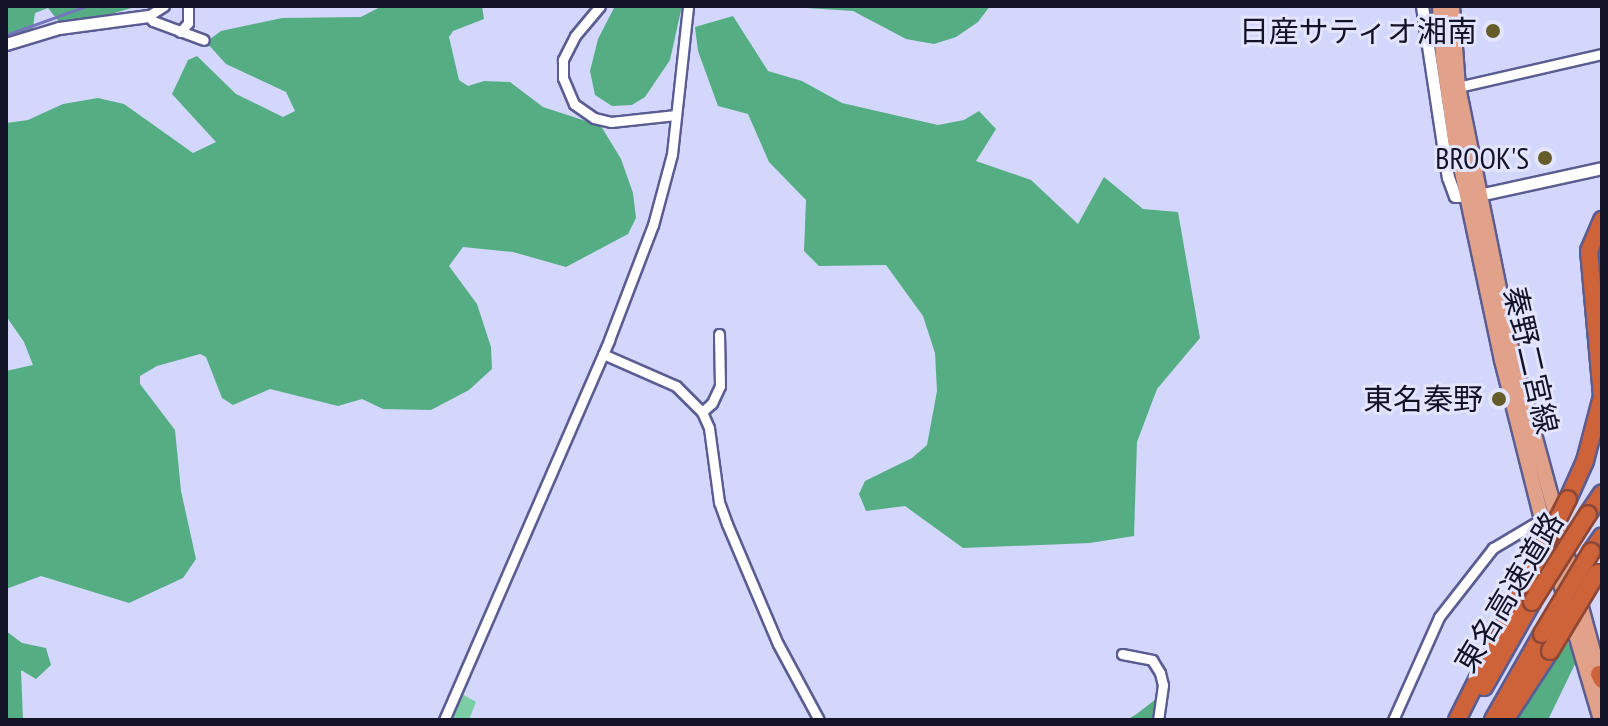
<!DOCTYPE html>
<meta charset="utf-8">
<style>
body{margin:0}
#map{position:relative;width:1608px;height:726px;overflow:hidden;background:#d3d7fb;font-family:"PT Sans Narrow","Noto Sans JP",sans-serif}
div>[style]{position:absolute}
.green>*{inset:0;background:#7bcda4}
.forest>*{inset:0;background:#55ad83}
.stream>*{height:3px;margin:-1.5px;padding:0 1.5px;transform-origin:1.5px;border-radius:1.5px;background:#7476bc}
.roads{filter:drop-shadow(2px 0 #5b5d92) drop-shadow(-2px 0 #5b5d92) drop-shadow(0 2px #5b5d92) drop-shadow(0 -2px #5b5d92)}
.minor>*{height:9px;margin:-4.5px;padding:0 4.5px;transform-origin:4.5px;border-radius:4.5px;background:#fff}
.tertiary>*{height:11px;margin:-5.5px;padding:0 5.5px;transform-origin:5.5px;border-radius:5.5px;background:#fff}
.primary>*{height:14px;margin:-7px;padding:0 7px;transform-origin:7px;border-radius:7px;background:#e2a189}
.motorway>*{height:16px;margin:-8px;padding:0 8px;transform-origin:8px;border-radius:8px;background:#ce633a}
.bridges{filter:drop-shadow(2px 0 #8d4734) drop-shadow(-2px 0 #8d4734) drop-shadow(0 2px #8d4734) drop-shadow(0 -2px #8d4734)}
.motorway-bridge>*{height:16px;margin:-8px;padding:0 8px;transform-origin:8px;border-radius:8px;background:#ce633a}
.dots>*{width:22px;height:22px;translate:-50% -50%;box-sizing:border-box;border:4px solid #e3e5fe;border-radius:50%}
span{translate:-50% -50%;white-space:nowrap;text-align:center;line-height:1.15;-webkit-text-stroke:6px #e3e5fe;paint-order:stroke}
.poi-label{font-size:30px;color:#131328}
.right{translate:-100% -50%;text-align:right}
.street-label{font-size:30px;color:#131328}
.frame{position:absolute;inset:0;border:8px solid #131328;pointer-events:none}
</style>
<div id="map">
<div class="green">
<i style="clip-path:polygon(462px 694px,476px 702px,469px 720px,450px 720px)"></i>
</div>
<div class="forest">
<i style="clip-path:polygon(6px 6px,138px 6px,64px 28px,48px 8px,35px 13px,32px 34px,6px 34px)"></i>
<i style="clip-path:polygon(382px 6px,482px 6px,484px 19px,453px 31px,449px 37px,459px 80px,468px 86px,484px 81px,510px 82px,543px 107px,601px 126px,621px 159px,633px 193px,636px 218px,628px 234px,566px 267px,513px 252px,463px 247px,449px 266px,477px 304px,491px 347px,492px 369px,469px 390px,431px 410px,383px 409px,362px 399px,338px 406px,270px 389px,233px 405px,222px 398px,206px 357px,200px 354px,157px 366px,140px 376px,140px 384px,175px 430px,181px 491px,196px 559px,183px 578px,129px 603px,41px 576px,6px 589px,6px 371px,33px 365px,24px 342px,6px 316px,6px 123px,28px 120px,63px 104px,98px 98px,124px 104px,193px 153px,216px 142px,172px 94px,188px 60px,197px 56px,236px 94px,283px 117px,295px 111px,286px 92px,226px 64px,206px 42px,221px 31px,282px 18px,361px 17px)"></i>
<i style="clip-path:polygon(615px 6px,682px 6px,670px 60px,645px 97px,632px 105px,612px 106px,595px 95px,590px 71px,598px 39px)"></i>
<i style="clip-path:polygon(776px 6px,914px 7px,990px 6px,978px 22px,956px 37px,934px 44px,906px 39px,853px 11px)"></i>
<i style="clip-path:polygon(733px 16px,768px 71px,802px 81px,842px 103px,938px 125px,964px 120px,979px 111px,996px 129px,976px 161px,1031px 180px,1078px 224px,1104px 177px,1143px 209px,1178px 212px,1200px 338px,1157px 389px,1137px 442px,1134px 536px,1090px 543px,963px 548px,905px 506px,866px 511px,859px 494px,865px 481px,912px 458px,927px 445px,937px 391px,935px 353px,923px 316px,886px 265px,819px 266px,804px 251px,806px 200px,769px 162px,748px 114px,718px 106px,698px 51px,695px 27px)"></i>
<i style="clip-path:polygon(6px 631px,22px 643px,46px 648px,51px 665px,36px 679px,21px 670px,23px 720px,6px 720px)"></i>
<i style="clip-path:polygon(1568px 642px,1576px 662px,1548px 720px,1516px 720px)"></i>
<i style="clip-path:polygon(1156px 699px,1152px 720px,1127px 720px,1138px 713px)"></i>
</div>
<div class="stream">
<i style="left:6px;top:35px;width:85px;rotate:-19.9deg"></i>
</div>
<div class="roads">
<div class="minor">
<i style="left:164px;top:6px;width:19px;rotate:148deg"></i>
<i style="left:148px;top:16px;width:7px;rotate:45deg"></i>
<i style="left:153px;top:21px;width:54px;rotate:20.4deg"></i>
<i style="left:600px;top:6px;width:39px;rotate:130deg"></i>
<i style="left:575px;top:36px;width:27px;rotate:117deg"></i>
<i style="left:563px;top:60px;width:18px;rotate:90deg"></i>
<i style="left:563px;top:78px;width:28px;rotate:67deg"></i>
<i style="left:574px;top:104px;width:24px;rotate:35deg"></i>
<i style="left:594px;top:118px;width:17px;rotate:13deg"></i>
<i style="left:611px;top:122px;width:65px;rotate:-6.1deg"></i>
<i style="left:180px;top:32px;width:12px;rotate:-48deg"></i>
<i style="left:188px;top:23px;width:17px;rotate:-90deg"></i>
<i style="left:1458px;top:87px;width:148px;rotate:-12.9deg"></i>
<i style="left:603px;top:354px;width:80px;rotate:23.7deg"></i>
<i style="left:676px;top:386px;width:37px;rotate:45deg"></i>
<i style="left:702px;top:412px;width:17px;rotate:66deg"></i>
<i style="left:709px;top:428px;width:75px;rotate:82.3deg"></i>
<i style="left:719px;top:502px;width:23px;rotate:70deg"></i>
<i style="left:727px;top:524px;width:130px;rotate:67deg"></i>
<i style="left:778px;top:644px;width:86px;rotate:61.7deg"></i>
<i style="left:702px;top:412px;width:13px;rotate:-42deg"></i>
<i style="left:712px;top:403px;width:19px;rotate:-65deg"></i>
<i style="left:720px;top:386px;width:52px;rotate:-91.1deg"></i>
<i style="left:1122px;top:654px;width:31px;rotate:11deg"></i>
<i style="left:1152px;top:660px;width:15px;rotate:58deg"></i>
<i style="left:1160px;top:673px;width:12px;rotate:76deg"></i>
<i style="left:1163px;top:685px;width:35px;rotate:98deg"></i>
<i style="left:444px;top:720px;width:414px;rotate:-66.5deg"></i>
<i style="left:609px;top:340px;width:123px;rotate:-69.1deg"></i>
<i style="left:653px;top:225px;width:73px;rotate:-75deg"></i>
<i style="left:672px;top:154px;width:149px;rotate:-83.8deg"></i>
<i style="left:1393px;top:720px;width:113px;rotate:-65.9deg"></i>
<i style="left:1439px;top:617px;width:88px;rotate:-52deg"></i>
<i style="left:1493px;top:548px;width:57px;rotate:-30.6deg"></i>
</div>
<div class="tertiary">
<i style="left:1422px;top:6px;width:173px;rotate:81.4deg"></i>
<i style="left:1448px;top:177px;width:20px;rotate:70deg"></i>
<i style="left:1455px;top:196px;width:24px;rotate:-2deg"></i>
<i style="left:1479px;top:195px;width:126px;rotate:-12.4deg"></i>
<i style="left:6px;top:44px;width:55px;rotate:-16.8deg"></i>
<i style="left:59px;top:28px;width:90px;rotate:-7.7deg"></i>
</div>
<div class="primary">
<i style="left:1440px;top:6px;width:51px;rotate:86.6deg"></i>
<i style="left:1443px;top:57px;width:83px;rotate:81.7deg"></i>
<i style="left:1455px;top:139px;width:226px;rotate:78deg"></i>
<i style="left:1502px;top:360px;width:164px;rotate:75.9deg"></i>
<i style="left:1542px;top:519px;width:209px;rotate:73.6deg"></i>
<i style="left:1452px;top:6px;width:81px;rotate:85.8deg"></i>
<i style="left:1458px;top:87px;width:276px;rotate:78.5deg"></i>
<i style="left:1513px;top:357px;width:339px;rotate:74.8deg"></i>
</div>
<div class="motorway">
<i style="left:1568px;top:499px;width:42px;rotate:-65.9deg"></i>
<i style="left:1585px;top:461px;width:67px;rotate:-75.3deg"></i>
<i style="left:1602px;top:396px;width:146px;rotate:-95.1deg"></i>
<i style="left:1589px;top:251px;width:34px;rotate:-67deg"></i>
<i style="left:1588px;top:514px;width:25px;rotate:-56deg"></i>
<i style="left:1591px;top:552px;width:19px;rotate:-55deg"></i>
<i style="left:1599px;top:674px;width:7px;rotate:63deg"></i>
<i style="left:1484px;top:687px;width:98px;rotate:-60.5deg"></i>
<i style="left:1457px;top:720px;width:152px;rotate:-63.4deg"></i>
<i style="left:1493px;top:720px;width:99px;rotate:-60.3deg"></i>
<i style="left:1505px;top:720px;width:82px;rotate:-56.9deg"></i>
</div>
</div>
<div class="bridges">
<div class="motorway-bridge">
<i style="left:1525px;top:584px;width:95px;rotate:-63.2deg"></i>
<i style="left:1532px;top:602px;width:104px;rotate:-57.5deg"></i>
<i style="left:1542px;top:634px;width:96px;rotate:-59.1deg"></i>
<i style="left:1550px;top:651px;width:91px;rotate:-58.9deg"></i>
</div>
</div>
<div class="dots">
<i style="left:1493px;top:31px;background:#645c29"></i>
<i style="left:1545px;top:158px;background:#645c29"></i>
<i style="left:1499px;top:399px;background:#645c29"></i>
</div>
<div class="poi-label">
<span class="right" style="left:1477px;top:31px">日産サティオ湘南</span>
<span class="right" style="left:1529px;top:158px">BROOK'S</span>
<span class="right" style="left:1483px;top:399px">東名秦野</span>
</div>
<div class="street-label">
<span style="left:1531px;top:360px;rotate:77deg">秦野二宮線</span>
<span style="left:1509px;top:592px;rotate:-59deg">東名高速道路</span>
</div>
<div class="frame"></div>
</div>
